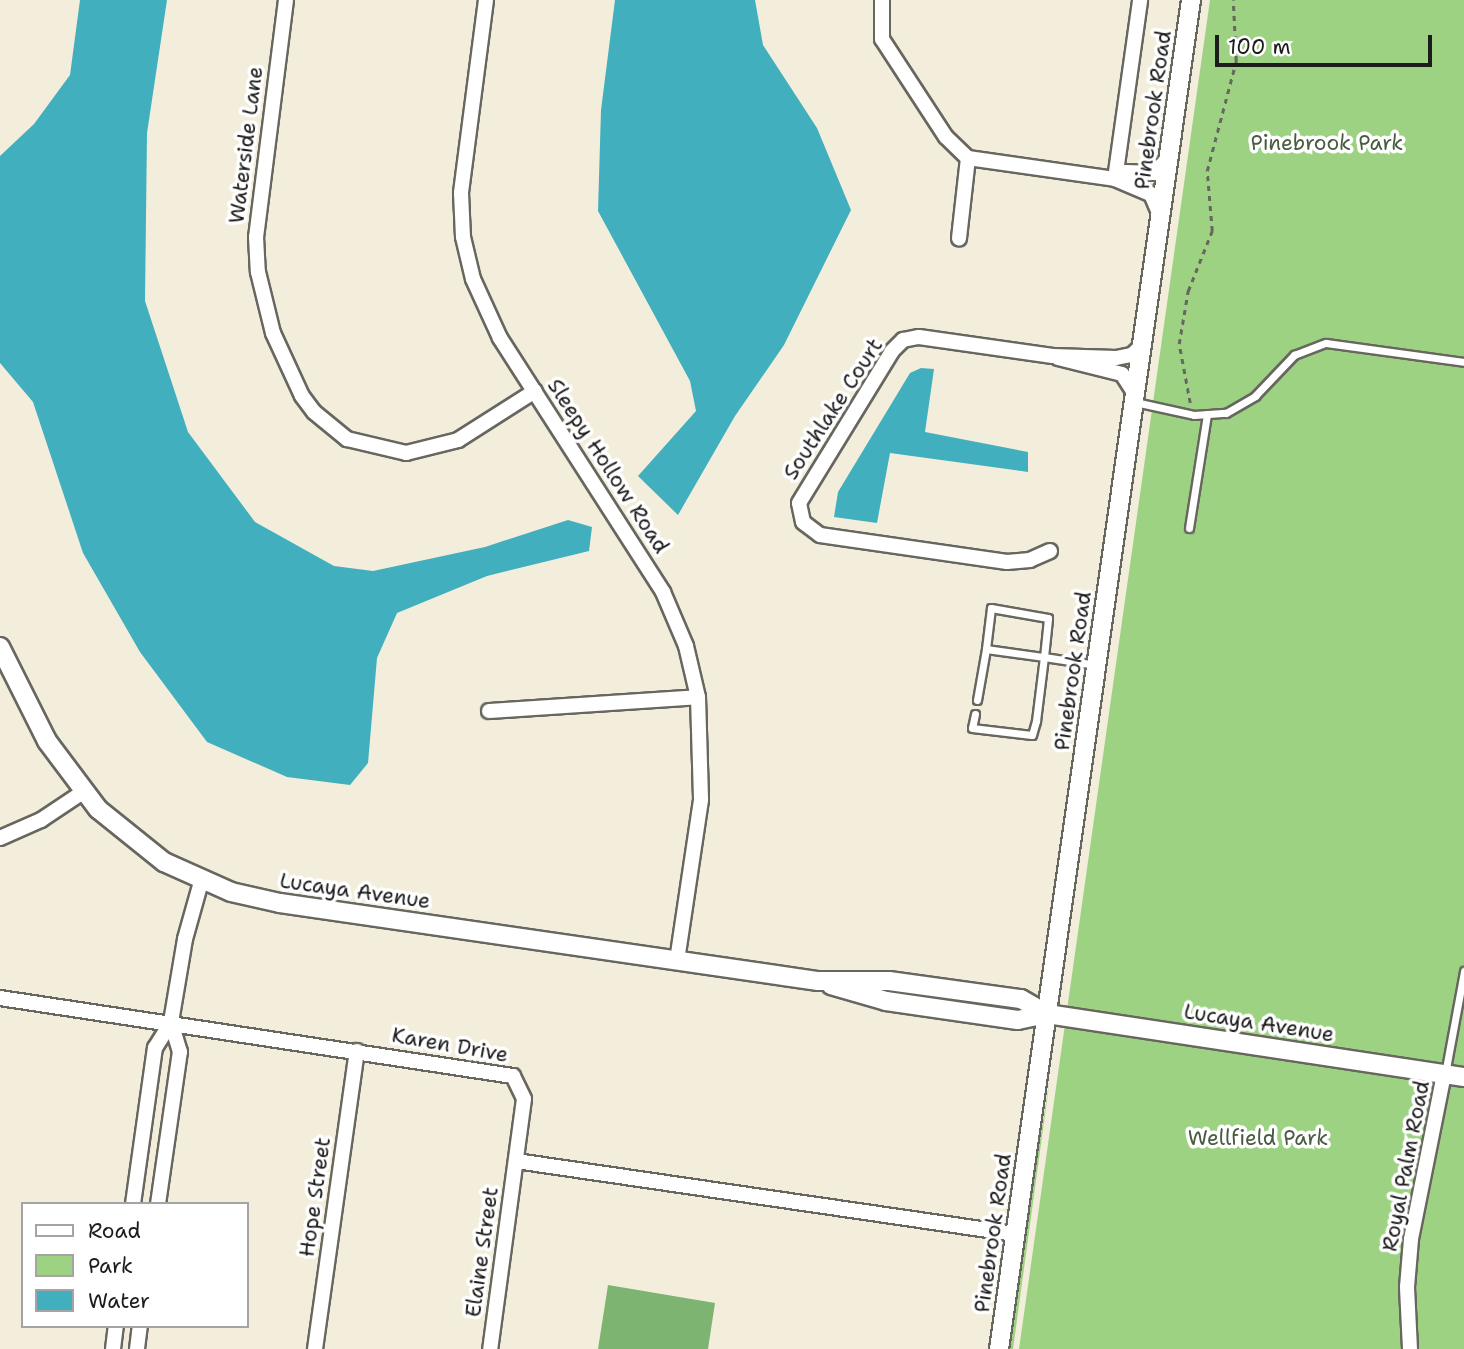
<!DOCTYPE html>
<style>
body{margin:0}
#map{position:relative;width:1464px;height:1349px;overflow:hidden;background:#f2eedb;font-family:"Shantell Sans",sans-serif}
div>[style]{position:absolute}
.green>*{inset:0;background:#9dd283}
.forest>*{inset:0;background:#7eb471}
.water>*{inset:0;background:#41afbe}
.path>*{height:2.5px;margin-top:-1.25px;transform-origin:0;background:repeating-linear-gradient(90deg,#67665f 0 5px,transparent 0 10px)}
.roads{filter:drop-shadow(2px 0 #67665f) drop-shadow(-2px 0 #67665f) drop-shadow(0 2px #67665f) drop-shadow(0 -2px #67665f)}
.service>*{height:7px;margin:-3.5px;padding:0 3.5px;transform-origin:3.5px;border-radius:3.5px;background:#fff}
.minor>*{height:14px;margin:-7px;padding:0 7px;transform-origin:7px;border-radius:7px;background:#fff}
.tertiary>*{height:18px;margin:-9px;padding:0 9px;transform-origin:9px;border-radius:9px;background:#fff}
span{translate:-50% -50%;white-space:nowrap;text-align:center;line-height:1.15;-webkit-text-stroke:7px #fff;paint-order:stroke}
.street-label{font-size:21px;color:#1c1c1c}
.park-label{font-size:21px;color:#495c40}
.legend{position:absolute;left:21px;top:1202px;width:228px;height:126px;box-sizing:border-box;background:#fff;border:2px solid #a4a4a4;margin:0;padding:9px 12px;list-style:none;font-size:21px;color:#1c1c1c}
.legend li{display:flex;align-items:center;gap:14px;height:35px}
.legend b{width:35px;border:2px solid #a4a4a4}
.scale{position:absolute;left:1215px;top:35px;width:217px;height:32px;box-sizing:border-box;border:4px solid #1c1c1c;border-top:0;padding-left:9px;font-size:21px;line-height:24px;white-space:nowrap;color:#1c1c1c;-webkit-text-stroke:5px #fff;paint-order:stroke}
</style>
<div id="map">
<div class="green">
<i style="clip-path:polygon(1210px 0,1464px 0,1464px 1349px,1019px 1349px)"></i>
<i style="clip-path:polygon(1050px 1078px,1013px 1349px,1007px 1349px,1009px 1331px)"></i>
</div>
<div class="forest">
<i style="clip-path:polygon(608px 1285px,715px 1303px,708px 1349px,598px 1349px)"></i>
</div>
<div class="water">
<i style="clip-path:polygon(80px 0,167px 0,147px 133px,145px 301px,188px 432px,255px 522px,334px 566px,373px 571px,485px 547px,568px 520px,592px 527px,589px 551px,487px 576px,397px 613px,377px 658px,368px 763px,350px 785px,287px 777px,207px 742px,140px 652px,83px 553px,33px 402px,0 363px,0 156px,34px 124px,70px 75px)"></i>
<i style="clip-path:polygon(615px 0,755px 0,763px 45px,817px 128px,851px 210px,784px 345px,735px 416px,678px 515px,638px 476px,696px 411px,690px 381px,598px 211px,601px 110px)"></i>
<i style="clip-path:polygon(921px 368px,934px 369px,925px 432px,1028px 452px,1028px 472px,890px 453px,877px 523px,834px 517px,838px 492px,910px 373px)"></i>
</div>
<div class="path">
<i style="left:1190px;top:403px;width:60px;rotate:-100.6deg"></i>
<i style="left:1179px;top:344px;width:54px;rotate:-80.4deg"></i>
<i style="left:1188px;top:291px;width:65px;rotate:-68.2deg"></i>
<i style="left:1212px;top:231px;width:60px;rotate:-94.8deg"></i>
<i style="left:1207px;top:171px;width:114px;rotate:-75.2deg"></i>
<i style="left:1236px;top:61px;width:61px;rotate:-92.8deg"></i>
</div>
<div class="roads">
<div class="service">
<i style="left:1135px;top:402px;width:60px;rotate:12.4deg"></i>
<i style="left:1194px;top:415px;width:32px;rotate:-4deg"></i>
<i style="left:1226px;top:413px;width:34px;rotate:-30deg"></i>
<i style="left:1255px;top:396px;width:57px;rotate:-46.4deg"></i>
<i style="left:1294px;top:355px;width:34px;rotate:-21deg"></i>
<i style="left:1326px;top:343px;width:139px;rotate:7.8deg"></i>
<i style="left:1189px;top:528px;width:115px;rotate:-81deg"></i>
<i style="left:977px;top:700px;width:52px;rotate:-80deg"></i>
<i style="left:975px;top:714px;width:14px;rotate:102deg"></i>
<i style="left:972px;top:728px;width:60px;rotate:6.7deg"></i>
<i style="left:1032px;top:735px;width:15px;rotate:-74deg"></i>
<i style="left:1036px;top:721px;width:64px;rotate:-82.9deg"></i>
<i style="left:1044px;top:657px;width:39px;rotate:-84deg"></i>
<i style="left:1048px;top:618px;width:58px;rotate:-170deg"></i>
<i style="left:991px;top:608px;width:41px;rotate:97deg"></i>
<i style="left:986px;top:649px;width:59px;rotate:7.9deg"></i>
<i style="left:1044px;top:657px;width:53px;rotate:8.7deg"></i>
<i style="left:1445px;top:1074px;width:105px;rotate:-79.5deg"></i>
</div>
<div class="minor">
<i style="left:286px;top:0;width:239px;rotate:97.2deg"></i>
<i style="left:256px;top:237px;width:35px;rotate:87deg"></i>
<i style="left:258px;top:272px;width:63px;rotate:76.2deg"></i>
<i style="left:273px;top:333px;width:69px;rotate:65.3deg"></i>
<i style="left:302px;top:396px;width:20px;rotate:53deg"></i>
<i style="left:314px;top:412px;width:43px;rotate:39.3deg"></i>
<i style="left:347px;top:439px;width:61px;rotate:13.3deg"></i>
<i style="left:406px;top:453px;width:54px;rotate:-14deg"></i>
<i style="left:458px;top:440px;width:91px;rotate:-32.5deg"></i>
<i style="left:486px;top:0;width:195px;rotate:97.4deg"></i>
<i style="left:461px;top:193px;width:44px;rotate:87.4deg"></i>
<i style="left:463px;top:237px;width:43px;rotate:76.6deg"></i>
<i style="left:473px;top:279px;width:65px;rotate:65.4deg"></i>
<i style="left:500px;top:338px;width:302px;rotate:57.3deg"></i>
<i style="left:663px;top:592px;width:59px;rotate:66.9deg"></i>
<i style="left:686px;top:646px;width:52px;rotate:76.8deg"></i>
<i style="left:698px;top:697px;width:103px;rotate:88.3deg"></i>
<i style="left:701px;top:800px;width:162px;rotate:98.5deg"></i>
<i style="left:882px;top:0;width:39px;rotate:90deg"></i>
<i style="left:882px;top:39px;width:117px;rotate:56.9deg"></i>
<i style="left:946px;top:137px;width:30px;rotate:44deg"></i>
<i style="left:968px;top:158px;width:81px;rotate:96.4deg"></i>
<i style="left:968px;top:158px;width:148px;rotate:8.1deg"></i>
<i style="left:1115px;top:179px;width:39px;rotate:23deg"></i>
<i style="left:1151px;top:194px;width:23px;rotate:67deg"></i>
<i style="left:1115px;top:179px;width:181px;rotate:-82deg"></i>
<i style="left:1115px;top:179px;width:13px;rotate:-32deg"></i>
<i style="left:1126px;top:172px;width:29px;rotate:2deg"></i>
<i style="left:1155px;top:173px;width:21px;rotate:-49deg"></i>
<i style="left:1058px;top:358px;width:66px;rotate:14deg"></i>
<i style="left:1122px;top:374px;width:24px;rotate:57deg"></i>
<i style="left:1050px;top:551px;width:22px;rotate:156deg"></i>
<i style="left:1030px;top:560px;width:23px;rotate:175deg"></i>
<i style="left:1007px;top:562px;width:189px;rotate:-171.8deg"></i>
<i style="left:820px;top:535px;width:21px;rotate:-143deg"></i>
<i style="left:803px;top:522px;width:19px;rotate:-102deg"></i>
<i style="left:799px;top:503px;width:178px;rotate:-58.5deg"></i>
<i style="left:892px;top:351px;width:16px;rotate:-45deg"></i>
<i style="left:903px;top:340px;width:16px;rotate:-11deg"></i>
<i style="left:919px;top:337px;width:135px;rotate:8.1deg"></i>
<i style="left:1053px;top:356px;width:63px;rotate:1.8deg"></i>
<i style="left:1116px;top:358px;width:16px;rotate:-11deg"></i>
<i style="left:1132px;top:355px;width:14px;rotate:-45deg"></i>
<i style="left:489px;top:711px;width:209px;rotate:-3.8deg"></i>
<i style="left:0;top:838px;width:45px;rotate:-23.7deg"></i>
<i style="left:41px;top:820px;width:50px;rotate:-33.7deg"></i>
<i style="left:0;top:998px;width:519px;rotate:8.65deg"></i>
<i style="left:513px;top:1076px;width:25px;rotate:64deg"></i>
<i style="left:524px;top:1099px;width:252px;rotate:97.7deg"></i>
<i style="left:516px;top:1161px;width:504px;rotate:8.32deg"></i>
<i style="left:133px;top:1204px;width:158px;rotate:-82deg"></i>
<i style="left:155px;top:1048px;width:31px;rotate:-58deg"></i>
<i style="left:171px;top:1022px;width:84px;rotate:-80.4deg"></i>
<i style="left:185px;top:939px;width:59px;rotate:-74.3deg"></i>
<i style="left:158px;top:1204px;width:154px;rotate:-81.8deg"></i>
<i style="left:180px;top:1052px;width:31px;rotate:-107deg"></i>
<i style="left:113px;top:1349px;width:23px;rotate:-83deg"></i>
<i style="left:137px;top:1349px;width:23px;rotate:-83deg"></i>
<i style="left:315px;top:1349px;width:301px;rotate:-82deg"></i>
<i style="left:1410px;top:1349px;width:62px;rotate:-92.8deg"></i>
<i style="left:1407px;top:1287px;width:48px;rotate:-85.2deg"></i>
<i style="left:1411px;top:1239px;width:168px;rotate:-78.7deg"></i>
</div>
<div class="tertiary">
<i style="left:0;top:647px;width:105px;rotate:63.4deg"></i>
<i style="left:47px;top:741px;width:85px;rotate:53.1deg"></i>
<i style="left:98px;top:809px;width:85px;rotate:38.8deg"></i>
<i style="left:164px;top:862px;width:73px;rotate:24.1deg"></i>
<i style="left:231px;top:892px;width:50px;rotate:12.7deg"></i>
<i style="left:280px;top:903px;width:544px;rotate:8.25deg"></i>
<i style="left:818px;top:981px;width:71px"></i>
<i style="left:889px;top:981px;width:133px;rotate:7.8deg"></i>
<i style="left:1021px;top:999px;width:30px;rotate:30deg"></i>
<i style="left:1047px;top:1014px;width:422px;rotate:8.6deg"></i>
<i style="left:831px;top:985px;width:57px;rotate:16.2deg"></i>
<i style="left:886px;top:1001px;width:133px;rotate:8.2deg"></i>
<i style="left:1018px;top:1020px;width:30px;rotate:-12deg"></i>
<i style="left:999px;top:1349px;width:1363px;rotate:-81.9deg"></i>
</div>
</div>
<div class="street-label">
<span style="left:1153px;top:110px;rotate:-82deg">Pinebrook Road</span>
<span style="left:246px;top:145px;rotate:-83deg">Waterside Lane</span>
<span style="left:833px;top:409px;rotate:-57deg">Southlake Court</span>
<span style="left:608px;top:466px;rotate:57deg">Sleepy Hollow Road</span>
<span style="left:1073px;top:671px;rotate:-82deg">Pinebrook Road</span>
<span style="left:355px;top:891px;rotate:8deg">Lucaya Avenue</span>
<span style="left:1259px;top:1023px;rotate:9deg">Lucaya Avenue</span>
<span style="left:450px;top:1045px;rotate:10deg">Karen Drive</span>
<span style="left:1406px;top:1166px;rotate:-79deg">Royal Palm Road</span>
<span style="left:315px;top:1197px;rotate:-82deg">Hope Street</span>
<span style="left:993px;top:1233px;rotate:-82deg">Pinebrook Road</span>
<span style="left:482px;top:1252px;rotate:-82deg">Elaine Street</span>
</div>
<div class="park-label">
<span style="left:1327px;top:143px">Pinebrook Park</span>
<span style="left:1258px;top:1138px">Wellfield Park</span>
</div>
<ul class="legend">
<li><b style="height:9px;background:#fff"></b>Road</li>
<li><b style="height:19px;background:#9dd283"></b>Park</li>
<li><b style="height:19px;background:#41afbe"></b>Water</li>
</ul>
<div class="scale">100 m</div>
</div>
